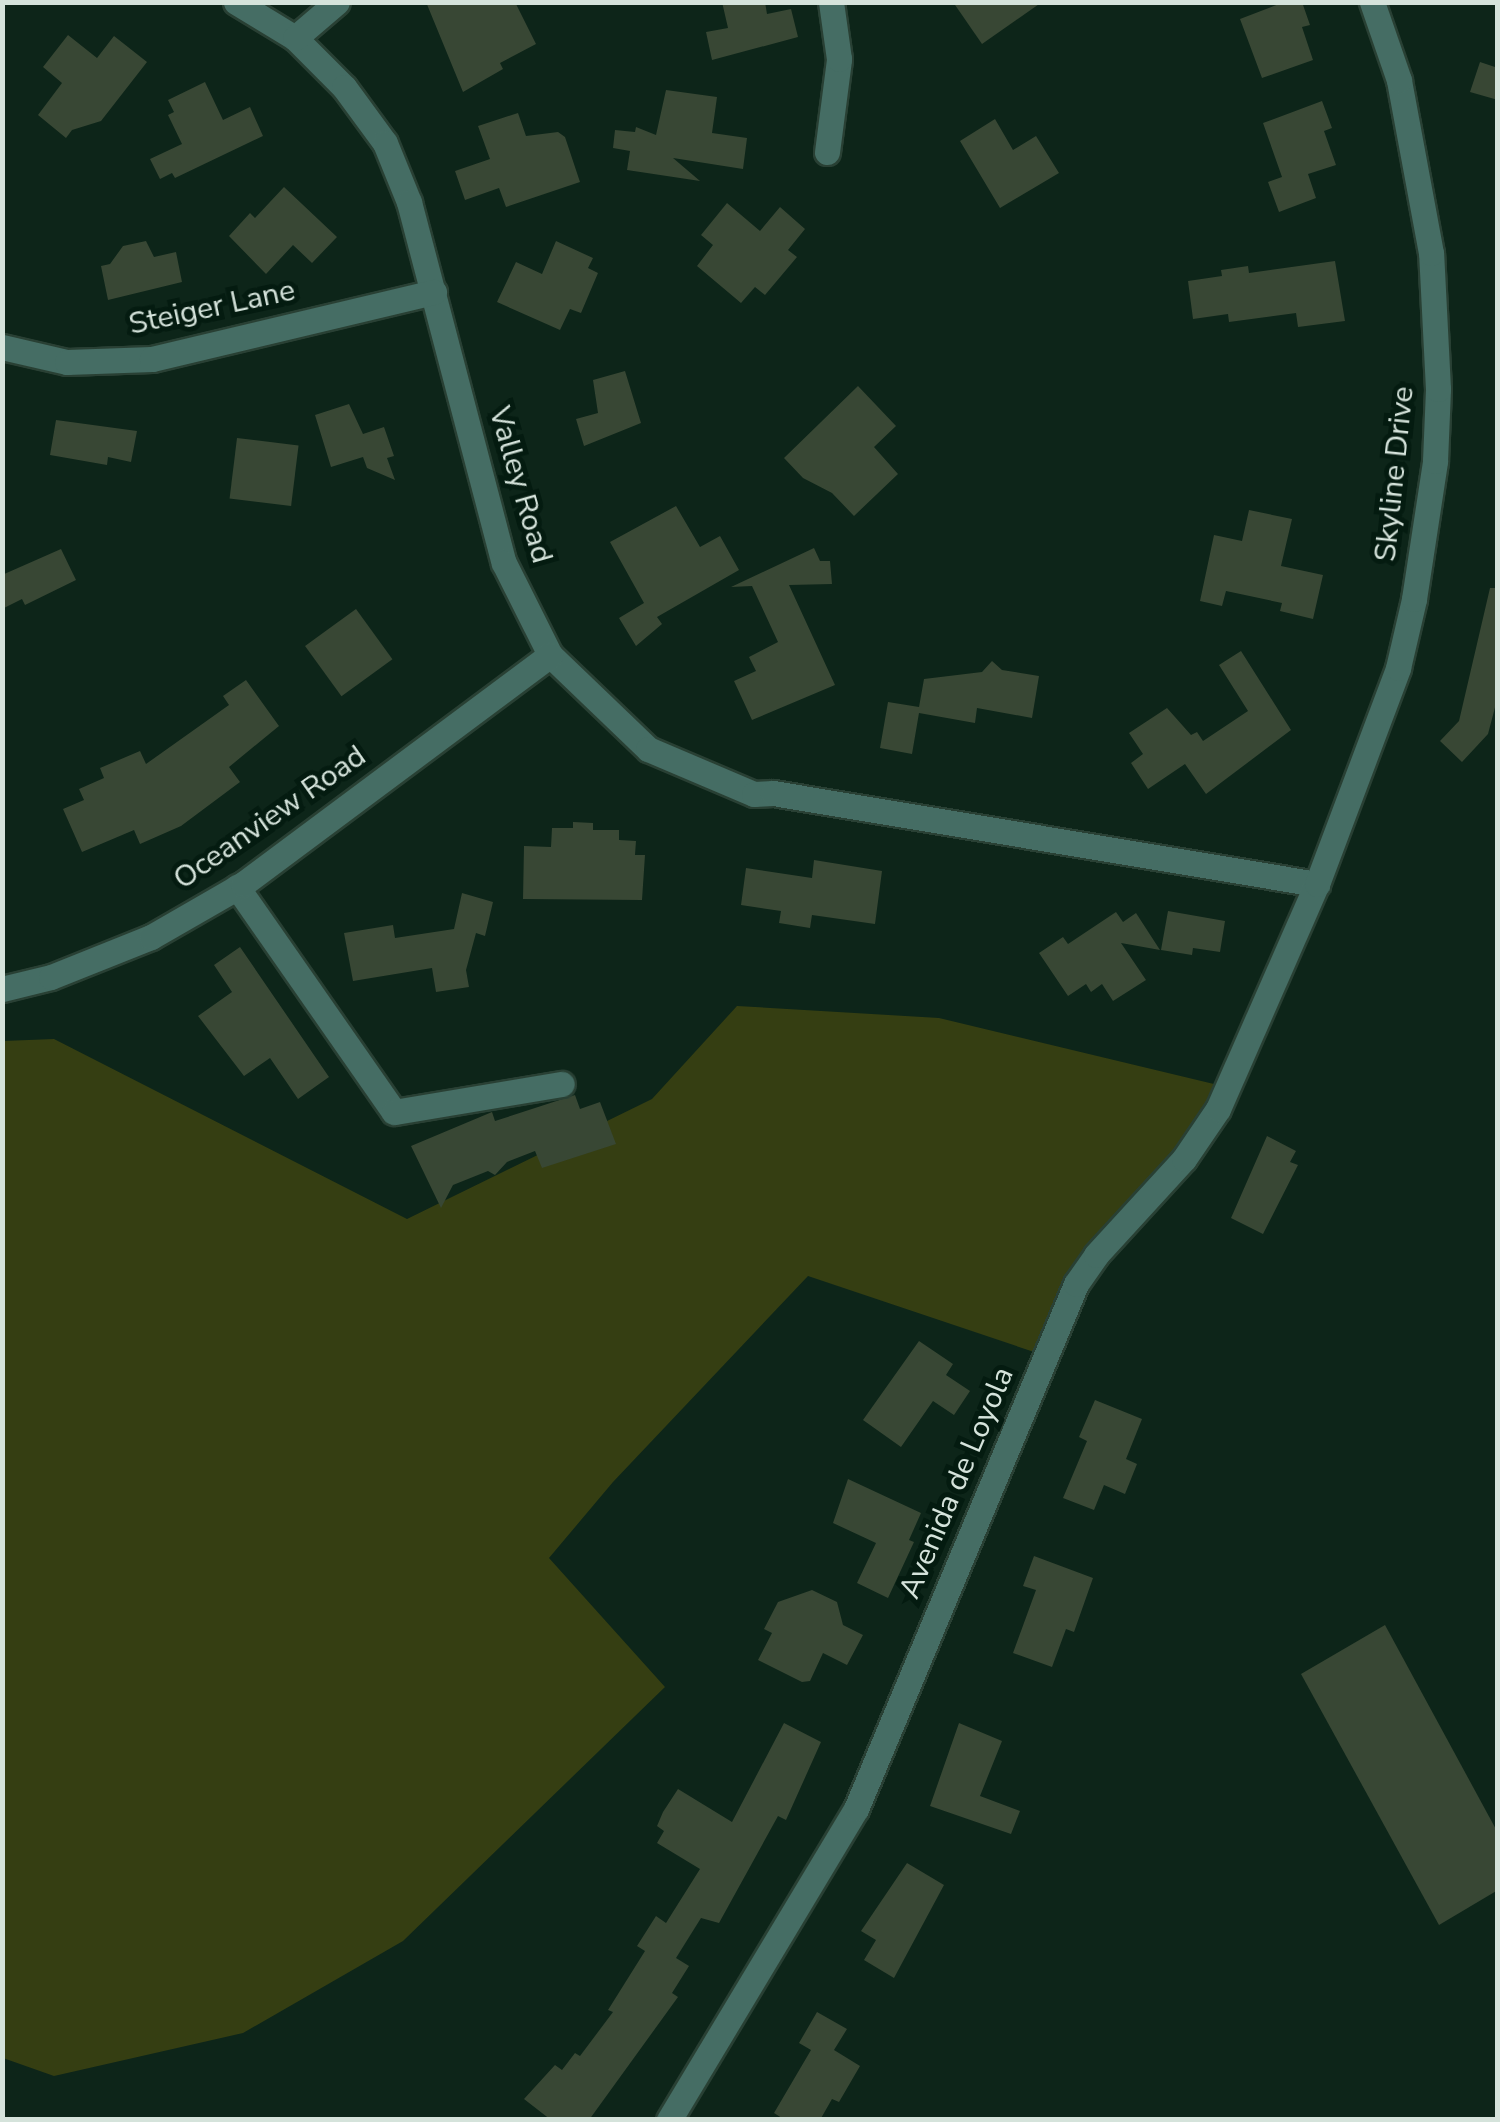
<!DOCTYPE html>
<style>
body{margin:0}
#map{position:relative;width:1500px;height:2122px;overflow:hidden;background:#0d2519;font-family:"Nunito Sans",sans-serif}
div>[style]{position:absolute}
.green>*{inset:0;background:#353e12}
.building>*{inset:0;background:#384734;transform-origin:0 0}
.roads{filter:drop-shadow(2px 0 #294034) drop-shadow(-2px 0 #294034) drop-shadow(0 2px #294034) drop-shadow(0 -2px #294034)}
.minor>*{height:25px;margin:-12.5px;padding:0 12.5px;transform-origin:12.5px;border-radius:12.5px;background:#456d64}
span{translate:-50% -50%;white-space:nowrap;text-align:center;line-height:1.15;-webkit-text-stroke:10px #041b10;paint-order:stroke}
.street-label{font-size:30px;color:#d5e3db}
.frame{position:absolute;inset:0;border:5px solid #d5e3db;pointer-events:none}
</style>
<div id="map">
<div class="green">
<i style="clip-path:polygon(737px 1006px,939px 1018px,1243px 1091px,1096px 1255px,1046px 1356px,808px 1276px,613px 1482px,549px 1558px,665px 1687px,403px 1941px,243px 2033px,54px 2076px,3px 2058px,3px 1041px,54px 1039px,407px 1219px,652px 1099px)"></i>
</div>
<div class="building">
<i style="clip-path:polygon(426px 2px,515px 2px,536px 44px,500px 63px,503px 69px,463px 92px)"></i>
<i style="clip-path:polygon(722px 2px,765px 2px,767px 14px,791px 9px,798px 37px,712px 60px,706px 32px,728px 28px)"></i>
<i style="clip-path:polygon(953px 2px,1042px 2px,982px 44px)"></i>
<i style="clip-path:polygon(1284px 2px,1302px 2px,1310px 25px,1302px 27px,1313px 60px,1262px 78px,1240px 19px)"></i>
<i style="clip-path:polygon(68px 35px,97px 58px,114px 36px,147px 62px,101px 121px,72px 130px,66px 138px,38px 115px,62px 83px,43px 67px)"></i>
<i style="clip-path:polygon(1480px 62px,1498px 68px,1498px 100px,1470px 92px)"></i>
<i style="clip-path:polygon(205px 82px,223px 120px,250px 107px,263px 136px,175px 178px,172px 173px,160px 179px,150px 159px,182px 144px,168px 115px,174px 112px,168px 100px)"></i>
<i style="clip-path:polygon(666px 90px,717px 97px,712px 133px,747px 138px,743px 169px,673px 158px,700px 181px,627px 170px,630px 151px,613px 148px,615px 130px,635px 132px,636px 127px,656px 135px)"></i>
<i style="clip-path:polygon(1322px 101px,1332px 128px,1324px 131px,1336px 165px,1308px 174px,1316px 198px,1279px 212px,1268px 182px,1282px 177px,1263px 123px)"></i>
<i style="clip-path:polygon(518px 113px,526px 136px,558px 132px,565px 137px,580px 182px,506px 207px,499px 188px,465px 200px,455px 171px,490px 159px,478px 126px)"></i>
<i style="clip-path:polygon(995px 119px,1013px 150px,1036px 136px,1059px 173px,1000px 208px,960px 141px)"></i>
<i style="clip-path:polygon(284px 187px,337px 237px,312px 263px,293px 245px,266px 274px,229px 236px,250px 213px,255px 218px)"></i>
<i style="clip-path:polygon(727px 203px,760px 231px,780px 207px,805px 229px,788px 250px,797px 257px,765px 295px,755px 287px,741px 303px,697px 266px,713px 245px,701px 235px)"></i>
<i style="clip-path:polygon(146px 241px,154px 257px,176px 252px,182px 282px,108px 300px,101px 266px,110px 264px,123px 246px)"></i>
<i style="clip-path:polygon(556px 241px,593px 258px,588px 268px,598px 273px,581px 313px,570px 309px,560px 330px,497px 302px,516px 262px,542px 274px)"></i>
<i style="clip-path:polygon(1335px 261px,1345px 321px,1298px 327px,1296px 313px,1229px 322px,1228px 314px,1193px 319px,1188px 281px,1222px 276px,1221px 270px,1248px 266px,1249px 273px)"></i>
<i style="clip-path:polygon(625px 371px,641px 423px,584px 446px,576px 419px,598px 413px,593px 380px)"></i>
<i style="clip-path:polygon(858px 386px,896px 426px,874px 447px,898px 474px,854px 516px,832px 493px,803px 478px,784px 458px)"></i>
<i style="clip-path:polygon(349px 404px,363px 434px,384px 427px,394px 456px,387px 458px,395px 480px,367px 468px,363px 457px,331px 467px,315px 415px)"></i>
<i style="clip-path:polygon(56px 420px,137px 431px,131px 462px,108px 457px,107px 465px,50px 455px)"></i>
<i style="left:237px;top:438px;width:62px;height:61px;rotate:7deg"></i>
<i style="clip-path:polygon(676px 506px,700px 547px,720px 536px,739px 570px,657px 617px,662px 624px,636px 646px,619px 618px,644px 603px,610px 542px)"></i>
<i style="clip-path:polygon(1249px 510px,1292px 519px,1281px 566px,1323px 575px,1313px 619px,1280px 611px,1282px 603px,1226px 591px,1222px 606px,1200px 601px,1214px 535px,1242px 541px)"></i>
<i style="clip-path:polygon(814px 548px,820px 561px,830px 561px,832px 584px,789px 585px,835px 685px,752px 720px,734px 681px,756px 671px,749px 657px,778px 642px,752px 586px,731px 587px)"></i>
<i style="clip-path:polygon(61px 549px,76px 580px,25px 605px,22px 599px,2px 609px,2px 575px)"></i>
<i style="clip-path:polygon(1490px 588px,1498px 588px,1498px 696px,1488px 734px,1462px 762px,1440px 741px,1459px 721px)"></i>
<i style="left:356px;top:609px;width:62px;height:63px;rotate:54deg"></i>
<i style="clip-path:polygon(1241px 651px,1291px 730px,1206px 794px,1185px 764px,1148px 789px,1131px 763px,1143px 754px,1129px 733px,1167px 708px,1191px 735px,1197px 732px,1203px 741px,1248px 711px,1219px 665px)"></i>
<i style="clip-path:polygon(992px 661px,1002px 670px,1039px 676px,1032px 718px,977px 708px,975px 723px,919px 713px,912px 754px,880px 748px,888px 702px,919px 707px,924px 679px,982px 672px)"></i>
<i style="clip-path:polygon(246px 680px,279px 726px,229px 767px,240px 782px,181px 826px,140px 844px,134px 830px,82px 852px,63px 809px,84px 800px,79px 789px,104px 778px,100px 768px,140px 751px,146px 764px,229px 705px,223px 696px)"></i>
<i style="clip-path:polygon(573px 822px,593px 823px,593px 830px,619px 830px,619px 840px,636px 841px,635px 855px,645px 855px,642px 900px,523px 899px,524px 846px,551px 847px,552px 828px,573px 828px)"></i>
<i style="clip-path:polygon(814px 860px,882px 871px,875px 924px,812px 915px,810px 928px,779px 923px,781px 911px,741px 905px,746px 868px,812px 878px)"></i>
<i style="clip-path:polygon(462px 893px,493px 902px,485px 936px,476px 933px,466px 970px,469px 987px,436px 992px,432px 968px,353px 981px,344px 933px,393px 925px,395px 938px,454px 929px)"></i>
<i style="clip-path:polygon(1168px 911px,1225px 921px,1220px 952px,1193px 948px,1192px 955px,1161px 950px)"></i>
<i style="clip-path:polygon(1116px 912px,1123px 922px,1136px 913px,1160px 950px,1121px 943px,1146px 980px,1113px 1001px,1102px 984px,1091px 992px,1086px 984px,1068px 996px,1039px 953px,1063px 937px,1068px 944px)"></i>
<i style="clip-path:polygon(240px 947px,329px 1077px,298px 1099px,270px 1058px,244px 1076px,198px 1016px,232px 992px,214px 965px)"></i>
<i style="clip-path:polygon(575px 1095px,580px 1109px,600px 1102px,616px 1144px,542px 1168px,535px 1151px,507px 1162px,495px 1175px,488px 1171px,453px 1185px,441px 1208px,411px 1146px,492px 1112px,495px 1121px)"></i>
<i style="clip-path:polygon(1267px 1136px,1296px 1151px,1290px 1162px,1298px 1165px,1263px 1234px,1231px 1218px)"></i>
<i style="clip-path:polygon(919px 1341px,953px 1364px,946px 1375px,970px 1391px,954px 1415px,933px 1401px,901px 1447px,863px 1420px)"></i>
<i style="clip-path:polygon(1095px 1400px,1142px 1419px,1126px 1459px,1137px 1464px,1125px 1494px,1104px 1485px,1094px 1510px,1063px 1498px,1087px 1441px,1079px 1437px)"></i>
<i style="clip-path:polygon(848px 1479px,921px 1513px,909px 1540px,914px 1542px,888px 1598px,857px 1583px,876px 1543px,833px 1523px)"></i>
<i style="clip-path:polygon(1034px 1556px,1093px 1578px,1074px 1632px,1066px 1629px,1052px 1667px,1013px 1653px,1036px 1590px,1023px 1586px)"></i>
<i style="clip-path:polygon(812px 1590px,837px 1602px,843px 1625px,863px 1635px,847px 1665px,823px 1653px,810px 1681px,802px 1682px,758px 1660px,772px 1633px,764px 1629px,778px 1602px)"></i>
<i style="clip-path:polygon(1385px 1625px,1498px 1833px,1498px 1890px,1439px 1925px,1301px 1674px)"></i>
<i style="clip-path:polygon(784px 1723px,821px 1742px,786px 1820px,778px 1816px,719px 1923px,701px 1918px,676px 1958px,689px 1966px,672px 1993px,678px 1997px,589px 2120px,551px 2120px,524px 2099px,555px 2065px,562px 2070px,575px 2053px,580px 2056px,613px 2012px,608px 2010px,645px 1951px,637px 1946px,656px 1916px,666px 1923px,700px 1869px,657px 1843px,664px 1831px,657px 1826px,663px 1812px,678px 1789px,732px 1822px)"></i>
<i style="clip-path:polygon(959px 1723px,1002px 1741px,980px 1796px,1020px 1811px,1011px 1834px,930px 1806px)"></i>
<i style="clip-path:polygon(907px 1863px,944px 1885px,894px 1978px,864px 1960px,876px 1940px,861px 1931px)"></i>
<i style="clip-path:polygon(817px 2012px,847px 2029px,834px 2050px,860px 2066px,839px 2102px,832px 2099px,820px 2120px,785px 2120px,774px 2113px,811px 2050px,799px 2043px)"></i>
</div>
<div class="roads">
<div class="minor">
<i style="left:236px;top:2px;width:69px;rotate:31.4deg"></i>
<i style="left:295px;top:38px;width:69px;rotate:45deg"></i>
<i style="left:344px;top:87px;width:69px;rotate:53.8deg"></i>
<i style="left:385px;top:143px;width:64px;rotate:67.9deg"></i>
<i style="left:409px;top:202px;width:373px;rotate:75.3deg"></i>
<i style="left:504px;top:563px;width:103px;rotate:63.4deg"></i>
<i style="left:550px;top:655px;width:136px;rotate:43.8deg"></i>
<i style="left:648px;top:749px;width:115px;rotate:23deg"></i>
<i style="left:754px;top:794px;width:19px;rotate:-3deg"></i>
<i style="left:773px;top:793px;width:552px;rotate:9.5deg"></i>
<i style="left:295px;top:38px;width:55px;rotate:-40.6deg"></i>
<i style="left:827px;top:152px;width:94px;rotate:-82.6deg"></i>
<i style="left:839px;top:59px;width:58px;rotate:-98deg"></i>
<i style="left:2px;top:347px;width:67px;rotate:13deg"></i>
<i style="left:67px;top:362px;width:85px;rotate:-2deg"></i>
<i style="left:152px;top:359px;width:290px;rotate:-13.4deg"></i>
<i style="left:237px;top:887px;width:274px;rotate:55.1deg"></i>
<i style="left:394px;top:1112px;width:170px;rotate:-9.5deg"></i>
<i style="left:2px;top:989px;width:50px;rotate:-13.8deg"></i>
<i style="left:51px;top:977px;width:108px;rotate:-21.8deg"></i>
<i style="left:151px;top:937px;width:106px;rotate:-29.9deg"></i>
<i style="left:243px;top:884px;width:383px;rotate:-36.7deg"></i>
<i style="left:669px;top:2120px;width:363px;rotate:-59deg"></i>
<i style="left:856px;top:1809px;width:569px;rotate:-67.26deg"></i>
<i style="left:1076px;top:1284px;width:35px;rotate:-55deg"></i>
<i style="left:1096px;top:1255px;width:130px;rotate:-47.5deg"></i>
<i style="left:1184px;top:1159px;width:60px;rotate:-55.8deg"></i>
<i style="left:1218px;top:1109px;width:246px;rotate:-66.3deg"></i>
<i style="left:1317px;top:884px;width:231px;rotate:-69.4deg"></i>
<i style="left:1398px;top:668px;width:71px;rotate:-76.9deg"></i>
<i style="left:1414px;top:599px;width:140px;rotate:-81.3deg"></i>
<i style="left:1435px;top:461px;width:72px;rotate:-87.6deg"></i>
<i style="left:1438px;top:389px;width:136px;rotate:-92.9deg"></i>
<i style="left:1431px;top:253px;width:176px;rotate:-100.5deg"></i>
<i style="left:1399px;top:80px;width:83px;rotate:-109.1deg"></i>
</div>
</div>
<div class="street-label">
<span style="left:212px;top:308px;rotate:-12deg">Steiger Lane</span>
<span style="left:1395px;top:474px;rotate:-84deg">Skyline Drive</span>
<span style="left:520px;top:485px;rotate:74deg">Valley Road</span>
<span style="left:270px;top:818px;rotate:-35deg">Oceanview Road</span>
<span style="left:957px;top:1483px;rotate:-67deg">Avenida de Loyola</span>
</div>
<div class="frame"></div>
</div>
